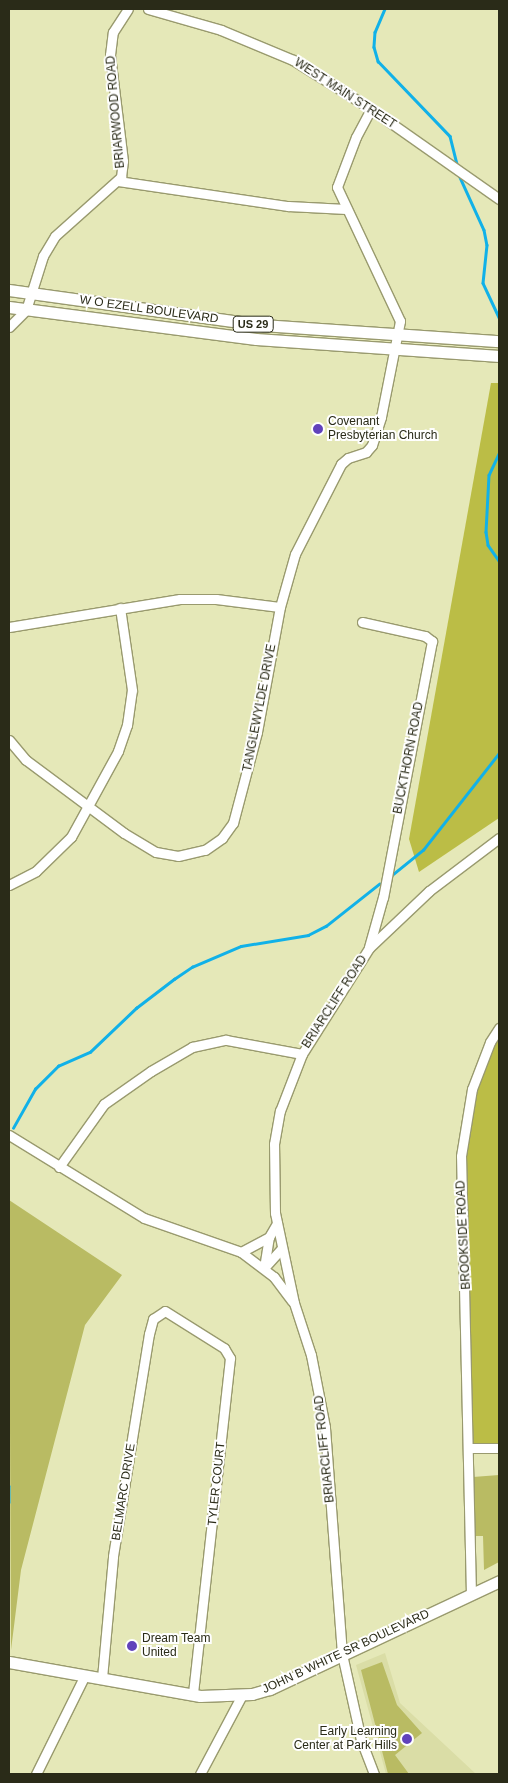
<!DOCTYPE html>
<style>
body{margin:0}
#map{position:relative;width:508px;height:1783px;overflow:hidden;background:#e5e8b8;font-family:Helvetica,sans-serif}
div>[style]{position:absolute}
.built>*{inset:0;background:#dadda6}
.green>*{inset:0;background:#b9bb63}
.forest>*{inset:0;background:#bbbd46}
.stream>*{height:2.5px;margin:-1.25px;padding:0 1.25px;transform-origin:1.25px;border-radius:1.25px;background:#11b1e8}
.roads{filter:drop-shadow(1px 0 #999a6e) drop-shadow(-1px 0 #999a6e) drop-shadow(0 1px #999a6e) drop-shadow(0 -1px #999a6e)}
.minor>*{height:9px;margin:-4.5px;padding:0 4.5px;transform-origin:4.5px;border-radius:4.5px;background:#fff}
.major>*{height:11px;margin:-5.5px;padding:0 5.5px;transform-origin:5.5px;border-radius:5.5px;background:#fff}
.dots>*{width:14px;height:14px;translate:-50% -50%;box-sizing:border-box;border:2px solid #fff;border-radius:50%}
span{translate:-50% -50%;white-space:nowrap;text-align:center;line-height:1.15;-webkit-text-stroke:4px #fff;paint-order:stroke}
.shield-label span{padding:1px 4px;background:#fff;border:1px solid;border-radius:4px;-webkit-text-stroke-width:0}
.shield-label{font-size:11px;color:#2a2b18;font-weight:700}
.street-label{font-size:12px;color:#2a2b18}
.poi-label{font-size:12px;color:#2a2b18}
.left{translate:0 -50%;text-align:left}
.right{translate:-100% -50%;text-align:right}
.frame{position:absolute;inset:0;border:10px solid #2a2b18;pointer-events:none}
</style>
<div id="map">
<div class="built">
<i style="clip-path:polygon(385px 1653px,400px 1703px,476px 1774px,386px 1774px,356px 1665px)"></i>
</div>
<div class="green">
<i style="clip-path:polygon(9px 1200px,122px 1275px,85px 1325px,21px 1570px,11px 1650px)"></i>
<i style="clip-path:polygon(499px 1475px,499px 1562px,484px 1570px,483px 1536px,475px 1536px,473px 1477px)"></i>
<i style="clip-path:polygon(382px 1662px,397px 1705px,422px 1733px,395px 1755px,409px 1774px,388px 1774px,361px 1670px)"></i>
</div>
<div class="forest">
<i style="clip-path:polygon(491px 383px,499px 383px,499px 818px,419px 872px,409px 839px)"></i>
<i style="clip-path:polygon(499px 1029px,499px 1448px,469px 1448px,460px 1180px,467px 1109px)"></i>
</div>
<div class="stream">
<i style="left:385px;top:9px;width:25px;rotate:113deg"></i>
<i style="left:375px;top:32px;width:15px;rotate:94deg"></i>
<i style="left:374px;top:47px;width:15px;rotate:74deg"></i>
<i style="left:378px;top:61px;width:104px;rotate:46.2deg"></i>
<i style="left:450px;top:136px;width:32px;rotate:76deg"></i>
<i style="left:459px;top:175px;width:60px;rotate:65.6deg"></i>
<i style="left:484px;top:230px;width:15px;rotate:79deg"></i>
<i style="left:487px;top:245px;width:38px;rotate:96deg"></i>
<i style="left:483px;top:283px;width:38px;rotate:65deg"></i>
<i style="left:499px;top:454px;width:23px;rotate:115deg"></i>
<i style="left:489px;top:475px;width:57px;rotate:93deg"></i>
<i style="left:486px;top:532px;width:13px;rotate:81deg"></i>
<i style="left:488px;top:545px;width:19px;rotate:55deg"></i>
<i style="left:392px;top:875px;width:40px;rotate:-39deg"></i>
<i style="left:423px;top:850px;width:123px;rotate:-51.9deg"></i>
<i style="left:13px;top:1128px;width:45px;rotate:-60.6deg"></i>
<i style="left:35px;top:1089px;width:33px;rotate:-45deg"></i>
<i style="left:58px;top:1066px;width:35px;rotate:-24deg"></i>
<i style="left:90px;top:1052px;width:64px;rotate:-43.7deg"></i>
<i style="left:136px;top:1008px;width:48px;rotate:-37.3deg"></i>
<i style="left:174px;top:979px;width:22px;rotate:-34deg"></i>
<i style="left:192px;top:967px;width:53px;rotate:-23.2deg"></i>
<i style="left:241px;top:946px;width:68px;rotate:-9.3deg"></i>
<i style="left:308px;top:935px;width:20px;rotate:-27deg"></i>
<i style="left:326px;top:926px;width:68px;rotate:-38.4deg"></i>
<i style="left:9px;top:1486px;width:16px;rotate:90deg"></i>
</div>
<div class="roads">
<div class="minor">
<i style="left:148px;top:9px;width:76px;rotate:16deg"></i>
<i style="left:221px;top:30px;width:78px;rotate:22.6deg"></i>
<i style="left:293px;top:60px;width:92px;rotate:32.1deg"></i>
<i style="left:371px;top:109px;width:156px;rotate:35.1deg"></i>
<i style="left:118px;top:181px;width:172px;rotate:8.4deg"></i>
<i style="left:288px;top:206px;width:58px;rotate:3deg"></i>
<i style="left:9px;top:327px;width:24px;rotate:-45deg"></i>
<i style="left:26px;top:310px;width:57px;rotate:-72.5deg"></i>
<i style="left:43px;top:256px;width:23px;rotate:-59deg"></i>
<i style="left:55px;top:236px;width:89px;rotate:-41.8deg"></i>
<i style="left:121px;top:177px;width:16px;rotate:-83deg"></i>
<i style="left:123px;top:161px;width:107px;rotate:-97deg"></i>
<i style="left:110px;top:55px;width:23px;rotate:-83deg"></i>
<i style="left:113px;top:32px;width:27px;rotate:-57deg"></i>
<i style="left:362px;top:622px;width:65px;rotate:12.5deg"></i>
<i style="left:425px;top:636px;width:9px;rotate:36deg"></i>
<i style="left:432px;top:641px;width:261px;rotate:100.8deg"></i>
<i style="left:383px;top:897px;width:52px;rotate:105.6deg"></i>
<i style="left:9px;top:627px;width:173px;rotate:-9.3deg"></i>
<i style="left:180px;top:599px;width:36px"></i>
<i style="left:216px;top:599px;width:64px;rotate:7.1deg"></i>
<i style="left:9px;top:740px;width:26px;rotate:50deg"></i>
<i style="left:26px;top:760px;width:122px;rotate:36.7deg"></i>
<i style="left:124px;top:833px;width:37px;rotate:31deg"></i>
<i style="left:156px;top:852px;width:22px;rotate:10deg"></i>
<i style="left:178px;top:856px;width:28px;rotate:-13deg"></i>
<i style="left:205px;top:850px;width:21px;rotate:-35deg"></i>
<i style="left:222px;top:838px;width:19px;rotate:-54deg"></i>
<i style="left:233px;top:823px;width:94px;rotate:-75.2deg"></i>
<i style="left:257px;top:732px;width:127px;rotate:-79.6deg"></i>
<i style="left:280px;top:607px;width:55px;rotate:-74.2deg"></i>
<i style="left:295px;top:554px;width:101px;rotate:-62.9deg"></i>
<i style="left:341px;top:464px;width:9px;rotate:-41deg"></i>
<i style="left:348px;top:458px;width:19px;rotate:-18deg"></i>
<i style="left:366px;top:452px;width:9px;rotate:-49deg"></i>
<i style="left:372px;top:445px;width:29px;rotate:-72deg"></i>
<i style="left:381px;top:417px;width:98px;rotate:-78.8deg"></i>
<i style="left:400px;top:321px;width:148px;rotate:-115.2deg"></i>
<i style="left:337px;top:187px;width:53px;rotate:-69.2deg"></i>
<i style="left:356px;top:137px;width:32px;rotate:-62deg"></i>
<i style="left:9px;top:885px;width:30px;rotate:-27deg"></i>
<i style="left:36px;top:871px;width:49px;rotate:-44.2deg"></i>
<i style="left:71px;top:837px;width:98px;rotate:-61.3deg"></i>
<i style="left:118px;top:751px;width:28px;rotate:-71deg"></i>
<i style="left:127px;top:725px;width:35px;rotate:-82deg"></i>
<i style="left:132px;top:690px;width:83px;rotate:-98.3deg"></i>
<i style="left:9px;top:1135px;width:158px;rotate:31.6deg"></i>
<i style="left:144px;top:1218px;width:103px;rotate:19.3deg"></i>
<i style="left:241px;top:1252px;width:41px;rotate:37.1deg"></i>
<i style="left:274px;top:1277px;width:30px;rotate:53deg"></i>
<i style="left:59px;top:1167px;width:77px;rotate:-54.5deg"></i>
<i style="left:104px;top:1104px;width:57px;rotate:-35.1deg"></i>
<i style="left:151px;top:1071px;width:48px;rotate:-30.3deg"></i>
<i style="left:192px;top:1047px;width:35px;rotate:-12deg"></i>
<i style="left:226px;top:1040px;width:77px;rotate:10.4deg"></i>
<i style="left:241px;top:1252px;width:32px;rotate:-28deg"></i>
<i style="left:264px;top:1268px;width:31px;rotate:-81deg"></i>
<i style="left:269px;top:1237px;width:16px;rotate:-60deg"></i>
<i style="left:264px;top:1268px;width:27px;rotate:-48deg"></i>
<i style="left:469px;top:1448px;width:30px"></i>
<i style="left:471px;top:1595px;width:439px;rotate:-91.3deg"></i>
<i style="left:461px;top:1156px;width:68px;rotate:-80.7deg"></i>
<i style="left:472px;top:1089px;width:50px;rotate:-69deg"></i>
<i style="left:490px;top:1042px;width:17px;rotate:-57deg"></i>
<i style="left:102px;top:1678px;width:122px;rotate:-84.8deg"></i>
<i style="left:113px;top:1556px;width:225px;rotate:-80.8deg"></i>
<i style="left:149px;top:1334px;width:16px;rotate:-75deg"></i>
<i style="left:153px;top:1319px;width:14px;rotate:-34deg"></i>
<i style="left:165px;top:1311px;width:70px;rotate:32.1deg"></i>
<i style="left:224px;top:1348px;width:12px;rotate:59deg"></i>
<i style="left:230px;top:1358px;width:338px;rotate:96.3deg"></i>
<i style="left:36px;top:1774px;width:110px;rotate:-63.7deg"></i>
<i style="left:200px;top:1774px;width:89px;rotate:-62deg"></i>
<i style="left:374px;top:1774px;width:36px;rotate:-111deg"></i>
<i style="left:361px;top:1740px;width:88px;rotate:-102.5deg"></i>
<i style="left:342px;top:1654px;width:228px;rotate:-94.3deg"></i>
<i style="left:325px;top:1427px;width:73px;rotate:-101deg"></i>
<i style="left:311px;top:1355px;width:55px;rotate:-108.1deg"></i>
<i style="left:294px;top:1303px;width:92px;rotate:-101.9deg"></i>
<i style="left:275px;top:1213px;width:69px;rotate:-90.8deg"></i>
<i style="left:274px;top:1144px;width:34px;rotate:-80deg"></i>
<i style="left:280px;top:1111px;width:61px;rotate:-68.9deg"></i>
<i style="left:302px;top:1054px;width:125px;rotate:-57.7deg"></i>
<i style="left:369px;top:948px;width:83px;rotate:-43.5deg"></i>
<i style="left:429px;top:891px;width:88px;rotate:-37.1deg"></i>
</div>
<div class="major">
<i style="left:9px;top:290px;width:255px;rotate:7.9deg"></i>
<i style="left:262px;top:325px;width:238px;rotate:3.9deg"></i>
<i style="left:9px;top:307px;width:249px;rotate:7.4deg"></i>
<i style="left:256px;top:339px;width:244px;rotate:4deg"></i>
<i style="left:9px;top:1662px;width:194px;rotate:10.1deg"></i>
<i style="left:200px;top:1696px;width:52px;rotate:-2.2deg"></i>
<i style="left:252px;top:1694px;width:19px;rotate:-16deg"></i>
<i style="left:270px;top:1689px;width:253px;rotate:-25.2deg"></i>
</div>
</div>
<div class="dots">
<i style="left:318px;top:429px;background:#6142bb"></i>
<i style="left:132px;top:1646px;background:#6142bb"></i>
<i style="left:407px;top:1739px;background:#6142bb"></i>
</div>
<div class="shield-label">
<span style="left:253px;top:324px">US 29</span>
</div>
<div class="street-label">
<span style="left:345px;top:94px;rotate:33deg">WEST MAIN STREET</span>
<span style="left:116px;top:112px;rotate:-95deg">BRIARWOOD ROAD</span>
<span style="left:149px;top:310px;rotate:8deg">W O EZELL BOULEVARD</span>
<span style="left:260px;top:708px;rotate:-79deg">TANGLEWYLDE DRIVE</span>
<span style="left:409px;top:758px;rotate:-79deg">BUCKTHORN ROAD</span>
<span style="left:335px;top:1002px;rotate:-57deg">BRIARCLIFF ROAD</span>
<span style="left:464px;top:1235px;rotate:-93deg">BROOKSIDE ROAD</span>
<span style="left:325px;top:1449px;rotate:-96deg">BRIARCLIFF ROAD</span>
<span style="left:217px;top:1484px;rotate:-84deg">TYLER COURT</span>
<span style="left:124px;top:1492px;rotate:-81deg">BELMARC DRIVE</span>
<span style="left:346px;top:1652px;rotate:-25deg">JOHN B WHITE SR BOULEVARD</span>
</div>
<div class="poi-label">
<span class="left" style="left:328px;top:429px">Covenant<br>Presbyterian Church</span>
<span class="left" style="left:142px;top:1646px">Dream Team<br>United</span>
<span class="right" style="left:397px;top:1739px">Early Learning<br>Center at Park Hills</span>
</div>
<div class="frame"></div>
</div>
